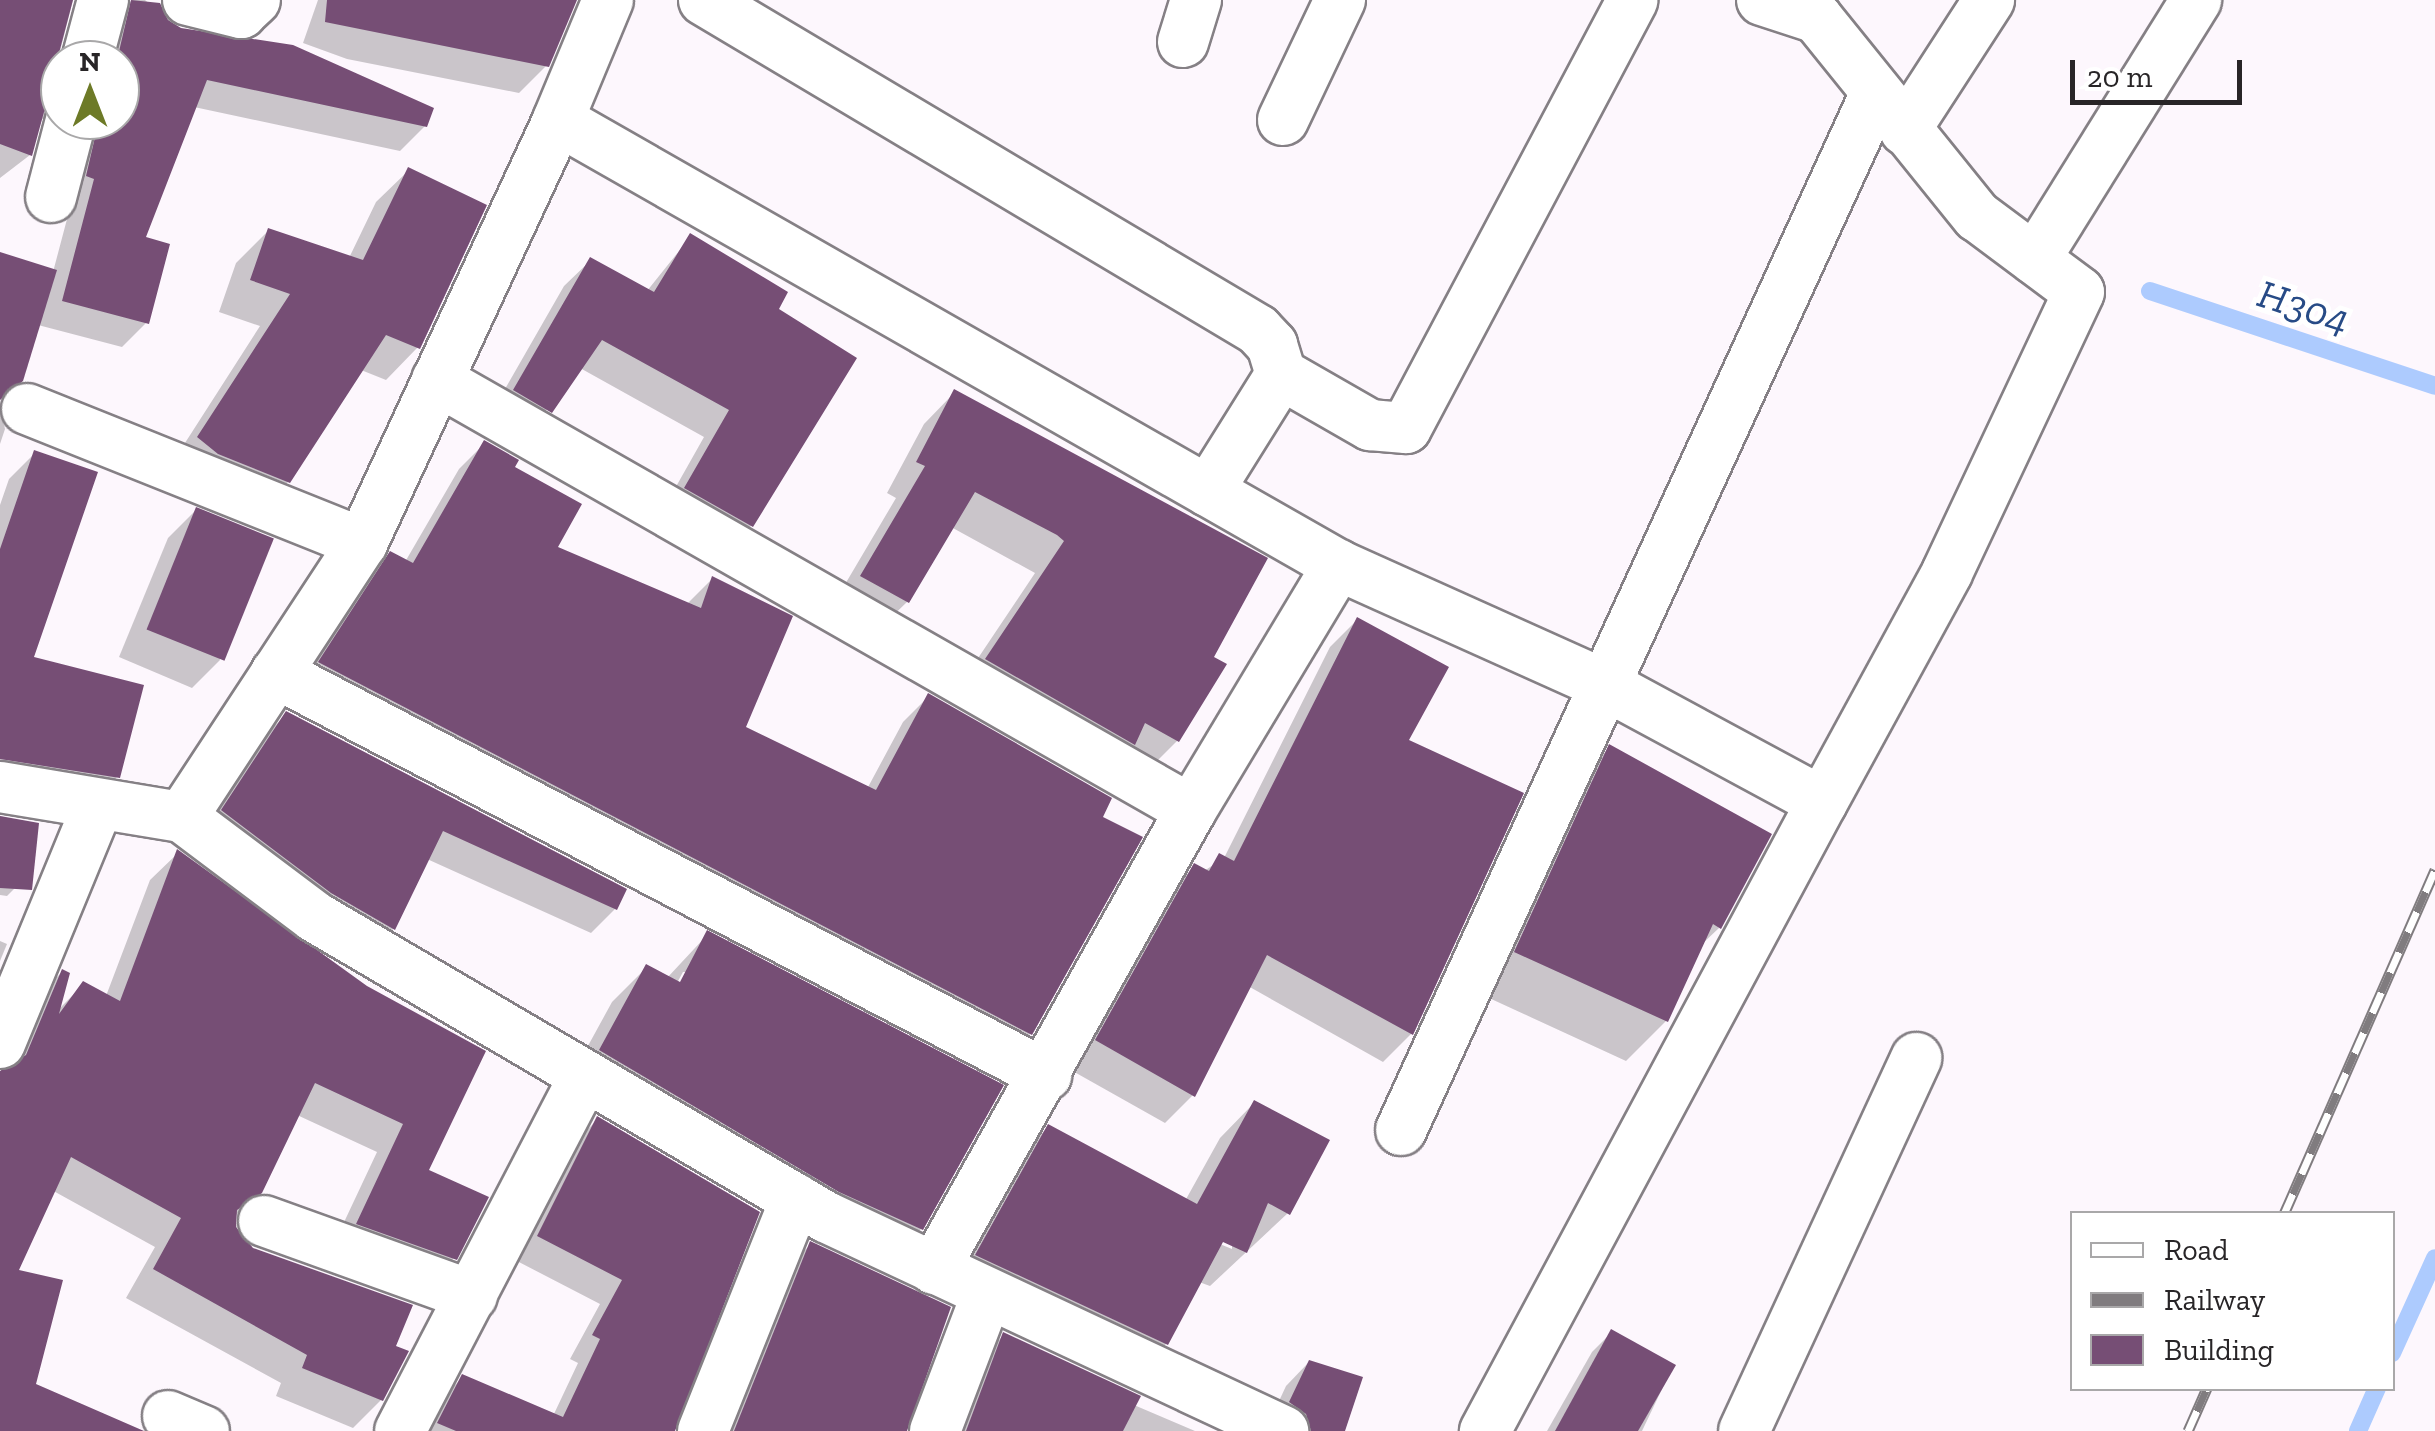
<!DOCTYPE html>
<style>
body{margin:0}
#map{position:relative;width:2435px;height:1431px;overflow:hidden;background:#fdf7fd;font-family:"Zilla Slab",serif}
div>[style]{position:absolute}
.shadow>*{inset:0;background:#0003}
.stream>*{height:18px;margin:-9px;padding:0 9px;transform-origin:9px;border-radius:9px;background:#adcbfe}
.building>*{inset:0;background:#764e75;transform-origin:0 0}
.roads{filter:drop-shadow(2px 0 #858085) drop-shadow(-2px 0 #858085) drop-shadow(0 2px #858085) drop-shadow(0 -2px #858085)}
.street>*{height:50px;margin:-25px;padding:0 25px;transform-origin:25px;border-radius:25px;background:#fff}
.rail>*{height:11px;margin-top:-5.5px;transform-origin:0;background:repeating-linear-gradient(90deg,#fff 0 22px,#807c7f 0 44px);box-sizing:border-box;border-block:2px solid #807c7f}
span{translate:-50% -50%;white-space:nowrap;text-align:center;line-height:1.15;-webkit-text-stroke:10px #fff;paint-order:stroke}
.water-label{font-size:40px;color:#274b86;font-style:italic}
.legend{position:absolute;left:2070px;top:1211px;width:325px;height:180px;box-sizing:border-box;background:#fff;border:2px solid #a9a8a9;margin:0;padding:12px 18px;list-style:none;font-size:30px;color:#282527}
.legend li{display:flex;align-items:center;gap:20px;height:50px}
.legend b{width:50px;border:2px solid #a9a8a9}
.north{position:absolute;left:40px;top:40px;width:100px;height:100px;box-sizing:border-box;background:#fff;border:2px solid #a9a8a9;border-radius:50%;rotate:0deg;font-size:28px;font-weight:700;line-height:40px;text-align:center;color:#282527}
.north::after{content:'';display:block;margin:auto;width:35px;height:45px;background:#6d7a27;clip-path:polygon(50% 0,100% 100%,50% 72%,0 100%)}
.scale{position:absolute;left:2070px;top:60px;width:172px;height:45px;box-sizing:border-box;border:5px solid #282527;border-top:0;padding-left:12px;font-size:30px;line-height:35px;white-space:nowrap;color:#282527;-webkit-text-stroke:8px #fff;paint-order:stroke}
</style>
<div id="map">
<div class="shadow">
<i style="clip-path:polygon(0 0,73px 0,56px 67px,60px 120px,120px 120px,120px 60px,97px 60px,107px 25px,132px 0,145px 0,180px 30px,425px 126px,400px 151px,194px 107px,143px 239px,147px 322px,122px 347px,38px 325px,0 400px,0 255px,53px 272px,71px 204px,54px 116px,42px 119px,30px 155px,0 178px)"></i>
<i style="clip-path:polygon(318px 0,574px 0,547px 65px,519px 93px,347px 59px,303px 43px)"></i>
<i style="clip-path:polygon(409px 170px,418px 347px,386px 380px,361px 370px,288px 482px,255px 514px,167px 471px,260px 326px,219px 312px,236px 263px,269px 230px,349px 258px,376px 202px)"></i>
<i style="clip-path:polygon(691px 236px,775px 309px,751px 526px,725px 552px,660px 515px,704px 437px,580px 368px,524px 437px,489px 417px,564px 286px,591px 260px,647px 291px)"></i>
<i style="clip-path:polygon(955px 392px,1211px 658px,1177px 741px,1146px 772px,956px 691px,1035px 573px,951px 527px,907px 602px,875px 633px,831px 608px,896px 498px,887px 493px,924px 424px)"></i>
<i style="clip-path:polygon(0 410px,5px 429px,0 444px)"></i>
<i style="clip-path:polygon(485px 443px,511px 468px,555px 548px,687px 604px,712px 579px,743px 728px,867px 789px,903px 722px,929px 696px,1030px 1034px,1004px 1059px,294px 689px,365px 579px,391px 554px,405px 562px,459px 469px)"></i>
<i style="clip-path:polygon(35px 453px,31px 659px,118px 776px,92px 802px,0 787px,0 505px,9px 479px)"></i>
<i style="clip-path:polygon(196px 510px,220px 660px,192px 688px,119px 657px,168px 538px)"></i>
<i style="clip-path:polygon(1357px 620px,1405px 741px,1520px 794px,1411px 1034px,1383px 1062px,1248px 986px,1193px 1095px,1165px 1123px,1069px 1069px,1167px 894px,1195px 866px,1204px 871px,1224px 858px,1330px 647px)"></i>
<i style="clip-path:polygon(287px 714px,615px 909px,591px 933px,427px 859px,393px 929px,368px 953px,198px 835px,262px 738px)"></i>
<i style="clip-path:polygon(1610px 747px,1719px 928px,1700px 946px,1666px 1021px,1626px 1061px,1476px 992px,1570px 788px)"></i>
<i style="clip-path:polygon(0 816px,37px 825px,33px 870px,7px 896px,0 895px)"></i>
<i style="clip-path:polygon(178px 853px,366px 988px,454px 1258px,426px 1287px,330px 1252px,377px 1152px,297px 1115px,260px 1191px,235px 1216px,239px 1240px,393px 1347px,381px 1400px,353px 1428px,276px 1396px,281px 1383px,126px 1298px,155px 1247px,48px 1188px,0 1191px,0 1073px,34px 1000px,62px 972px,58px 1010px,84px 984px,106px 996px,150px 880px)"></i>
<i style="clip-path:polygon(evenodd,708px 934px,1000px 1086px,921px 1229px,886px 1264px,566px 1086px,612px 1002px,647px 967px,667px 978px,708px 934px,683px 972px,688px 972px,676px 995px,672px 992px,683px 972px)"></i>
<i style="clip-path:polygon(0 941px,7px 944px,0 961px)"></i>
<i style="clip-path:polygon(evenodd,1254px 1103px,1288px 1213px,1210px 1286px,1199px 1282px,1166px 1344px,1131px 1379px,942px 1290px,1014px 1162px,1048px 1127px,1185px 1201px,1220px 1138px,1254px 1103px,1212px 1235px,1232px 1244px,1232px 1249px,1210px 1240px,1212px 1235px)"></i>
<i style="clip-path:polygon(598px 1119px,673px 1431px,424px 1431px,439px 1401px,463px 1377px,553px 1416px,578px 1363px,570px 1359px,600px 1304px,515px 1260px,574px 1143px)"></i>
<i style="clip-path:polygon(811px 1244px,907px 1431px,722px 1431px,787px 1268px)"></i>
<i style="clip-path:polygon(1612px 1332px,1673px 1366px,1642px 1431px,1547px 1431px,1592px 1352px)"></i>
<i style="clip-path:polygon(1004px 1335px,1134px 1405px,1195px 1431px,953px 1431px,980px 1359px)"></i>
<i style="clip-path:polygon(1309px 1362px,1342px 1431px,1273px 1431px,1267px 1427px,1286px 1386px)"></i>
</div>
<div class="stream">
<i style="left:2150px;top:291px;width:300px;rotate:18.4deg"></i>
<i style="left:2392px;top:1353px;width:104px;rotate:-65.6deg"></i>
<i style="left:2358px;top:1431px;width:47px;rotate:-66.2deg"></i>
</div>
<div class="building">
<i style="clip-path:polygon(0 0,73px 0,59px 53px,60px 94px,44px 112px,32px 156px,0 144px)"></i>
<i style="clip-path:polygon(131px 0,160px 3px,168px 20px,181px 28px,293px 45px,434px 108px,427px 127px,207px 80px,146px 237px,170px 244px,149px 324px,62px 301px,94px 179px,86px 176px,99px 120px,120px 120px,117px 60px)"></i>
<i style="clip-path:polygon(327px 0,577px 0,549px 67px,325px 22px)"></i>
<i style="clip-path:polygon(408px 167px,487px 205px,420px 349px,386px 335px,290px 483px,218px 454px,197px 437px,290px 294px,250px 280px,268px 228px,363px 260px)"></i>
<i style="clip-path:polygon(690px 233px,788px 292px,779px 309px,857px 358px,753px 527px,684px 488px,729px 410px,602px 340px,552px 413px,513px 390px,590px 257px,654px 292px)"></i>
<i style="clip-path:polygon(0 252px,57px 270px,23px 381px,0 400px)"></i>
<i style="clip-path:polygon(954px 389px,1268px 558px,1214px 657px,1227px 664px,1179px 742px,1145px 723px,1135px 745px,985px 659px,1064px 541px,1057px 535px,975px 492px,909px 603px,860px 576px,925px 466px,916px 462px)"></i>
<i style="clip-path:polygon(484px 440px,519px 460px,515px 467px,582px 504px,558px 547px,701px 608px,712px 576px,793px 616px,746px 727px,876px 790px,928px 693px,1112px 798px,1103px 817px,1143px 837px,1032px 1035px,318px 662px,390px 551px,413px 563px)"></i>
<i style="clip-path:polygon(34px 450px,98px 472px,34px 657px,144px 685px,120px 778px,0 759px,0 549px)"></i>
<i style="left:196px;top:507px;width:84px;height:132px;rotate:22deg"></i>
<i style="clip-path:polygon(1357px 617px,1449px 667px,1409px 740px,1524px 793px,1413px 1035px,1267px 955px,1195px 1097px,1095px 1040px,1194px 863px,1209px 871px,1219px 853px,1234px 861px)"></i>
<i style="clip-path:polygon(286px 711px,627px 889px,617px 910px,443px 831px,395px 930px,331px 893px,221px 810px)"></i>
<i style="clip-path:polygon(1609px 744px,1772px 834px,1721px 929px,1713px 924px,1668px 1022px,1514px 952px)"></i>
<i style="clip-path:polygon(0 816px,39px 823px,32px 890px,0 888px)"></i>
<i style="clip-path:polygon(177px 849px,367px 986px,486px 1051px,429px 1170px,489px 1197px,457px 1260px,356px 1224px,403px 1124px,315px 1083px,262px 1193px,237px 1210px,236px 1227px,253px 1248px,413px 1305px,396px 1346px,409px 1351px,383px 1401px,302px 1368px,307px 1355px,153px 1269px,181px 1218px,71px 1157px,19px 1270px,63px 1280px,36px 1384px,144px 1431px,0 1431px,0 1071px,26px 1055px,62px 969px,70px 973px,59px 1014px,83px 981px,120px 1001px)"></i>
<i style="clip-path:polygon(707px 930px,1004px 1085px,923px 1230px,839px 1192px,599px 1050px,646px 964px,680px 982px)"></i>
<i style="clip-path:polygon(1254px 1100px,1330px 1140px,1290px 1215px,1268px 1203px,1247px 1253px,1223px 1242px,1168px 1345px,975px 1255px,1048px 1124px,1197px 1204px)"></i>
<i style="clip-path:polygon(597px 1116px,760px 1212px,675px 1431px,456px 1431px,437px 1423px,462px 1374px,563px 1417px,600px 1339px,592px 1335px,622px 1280px,537px 1236px)"></i>
<i style="clip-path:polygon(810px 1241px,951px 1307px,907px 1431px,734px 1431px)"></i>
<i style="clip-path:polygon(1611px 1329px,1676px 1365px,1638px 1431px,1555px 1431px)"></i>
<i style="clip-path:polygon(1003px 1332px,1141px 1396px,1123px 1431px,966px 1431px)"></i>
<i style="clip-path:polygon(1309px 1360px,1363px 1377px,1345px 1431px,1311px 1431px,1306px 1414px,1289px 1402px)"></i>
</div>
<div class="roads">
<div class="street">
<i style="left:188px;top:0;width:55px;rotate:13.8deg"></i>
<i style="left:241px;top:13px;width:19px;rotate:-43deg"></i>
<i style="left:608px;top:0;width:130px;rotate:112.6deg"></i>
<i style="left:558px;top:120px;width:898px;rotate:29.71deg"></i>
<i style="left:1338px;top:565px;width:297px;rotate:24.2deg"></i>
<i style="left:1609px;top:687px;width:242px;rotate:28.4deg"></i>
<i style="left:1822px;top:802px;width:714px;rotate:118.18deg"></i>
<i style="left:704px;top:0;width:645px;rotate:30.78deg"></i>
<i style="left:1258px;top:330px;width:21px;rotate:47deg"></i>
<i style="left:1272px;top:345px;width:30px;rotate:73deg"></i>
<i style="left:1762px;top:0;width:58px;rotate:18.1deg"></i>
<i style="left:1817px;top:18px;width:255px;rotate:51.1deg"></i>
<i style="left:1977px;top:216px;width:127px;rotate:36.7deg"></i>
<i style="left:2079px;top:292px;width:310px;rotate:115.2deg"></i>
<i style="left:1947px;top:573px;width:261px;rotate:118.6deg"></i>
<i style="left:1183px;top:42px;width:44px;rotate:-72.8deg"></i>
<i style="left:87px;top:60px;width:62px;rotate:-75.1deg"></i>
<i style="left:1283px;top:120px;width:133px;rotate:-64.6deg"></i>
<i style="left:1905px;top:130px;width:155px;rotate:-57.1deg"></i>
<i style="left:51px;top:197px;width:80px;rotate:-75.4deg"></i>
<i style="left:2035px;top:259px;width:305px;rotate:-58.1deg"></i>
<i style="left:437px;top:380px;width:868px;rotate:29.7deg"></i>
<i style="left:1191px;top:810px;width:526px;rotate:119.25deg"></i>
<i style="left:27px;top:409px;width:361px;rotate:21.8deg"></i>
<i style="left:1208px;top:491px;width:138px;rotate:-58deg"></i>
<i style="left:1281px;top:374px;width:103px;rotate:29.8deg"></i>
<i style="left:1370px;top:425px;width:36px;rotate:5deg"></i>
<i style="left:1406px;top:428px;width:484px;rotate:-62.1deg"></i>
<i style="left:276px;top:673px;width:869px;rotate:27.57deg"></i>
<i style="left:0;top:787px;width:184px;rotate:9.4deg"></i>
<i style="left:182px;top:817px;width:328px;rotate:-56.7deg"></i>
<i style="left:362px;top:543px;width:466px;rotate:-65.1deg"></i>
<i style="left:1191px;top:810px;width:286px;rotate:-59deg"></i>
<i style="left:182px;top:817px;width:166px;rotate:36.9deg"></i>
<i style="left:315px;top:917px;width:593px;rotate:30.42deg"></i>
<i style="left:826px;top:1217px;width:505px;rotate:25.09deg"></i>
<i style="left:0;top:1043px;width:257px;rotate:-67.6deg"></i>
<i style="left:1401px;top:1130px;width:1141px;rotate:-65.39deg"></i>
<i style="left:264px;top:1221px;width:221px;rotate:19.8deg"></i>
<i style="left:168px;top:1416px;width:39px;rotate:23deg"></i>
<i style="left:400px;top:1431px;width:399px;rotate:-62.5deg"></i>
<i style="left:703px;top:1431px;width:250px;rotate:-68.2deg"></i>
<i style="left:935px;top:1431px;width:147px;rotate:-69.2deg"></i>
<i style="left:1744px;top:1431px;width:411px;rotate:-65.2deg"></i>
</div>
</div>
<div class="rail">
<i style="left:2284px;top:1214px;width:376px;rotate:-66.3deg"></i>
<i style="left:2188px;top:1431px;width:47px;rotate:-66.2deg"></i>
</div>
<div class="water-label">
<span style="left:2304px;top:306px;rotate:18deg">H304</span>
</div>
<ul class="legend">
<li><b style="height:12px;background:#fff"></b>Road</li>
<li><b style="height:12px;background:#807c7f"></b>Railway</li>
<li><b style="height:28px;background:#764e75"></b>Building</li>
</ul>
<div class="north">N</div>
<div class="scale">20 m</div>
</div>
